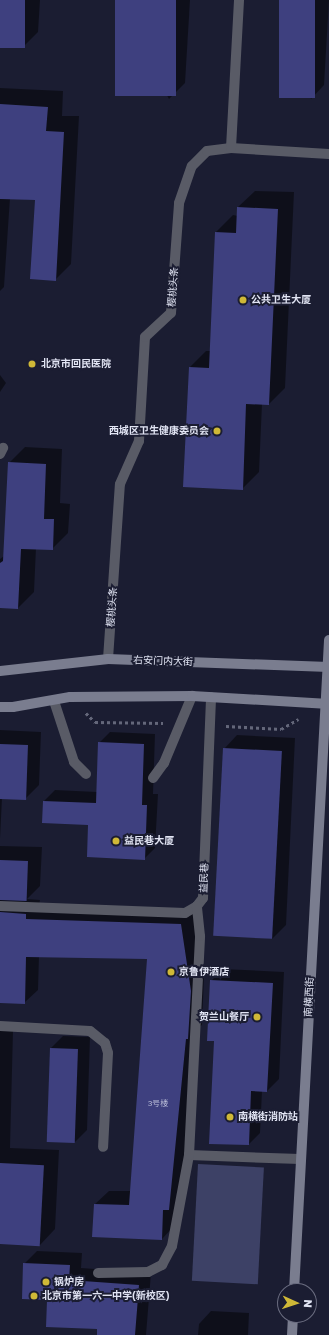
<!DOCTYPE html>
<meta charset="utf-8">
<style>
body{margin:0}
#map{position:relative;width:329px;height:1335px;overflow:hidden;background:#1b1d32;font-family:"Golos Text","Noto Sans SC",sans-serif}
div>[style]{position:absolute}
.green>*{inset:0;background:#3d4166;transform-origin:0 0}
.shadow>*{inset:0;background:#0007}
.building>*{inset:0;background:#3e407f;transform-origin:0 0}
.path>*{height:2.5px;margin-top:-1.25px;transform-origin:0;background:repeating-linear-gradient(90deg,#64677a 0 3px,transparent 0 6px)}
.lane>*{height:10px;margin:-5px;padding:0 5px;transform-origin:5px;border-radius:5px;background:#595b66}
.street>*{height:10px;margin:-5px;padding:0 5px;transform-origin:5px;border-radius:5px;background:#595b66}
.secondary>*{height:10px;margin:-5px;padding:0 5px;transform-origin:5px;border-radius:5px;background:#7a7d8f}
.dots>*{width:11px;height:11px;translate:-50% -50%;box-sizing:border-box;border:2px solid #1b1d32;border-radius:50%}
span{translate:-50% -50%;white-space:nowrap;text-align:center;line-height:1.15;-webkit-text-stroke:4px #1b1d32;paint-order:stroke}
.number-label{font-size:8px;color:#b9bcd7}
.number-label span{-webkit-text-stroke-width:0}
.street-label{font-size:10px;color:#e2e5f4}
.poi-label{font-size:10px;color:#e2e5f4;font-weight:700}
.left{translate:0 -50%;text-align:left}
.right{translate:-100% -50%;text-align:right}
.north{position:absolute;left:277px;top:1283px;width:40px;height:40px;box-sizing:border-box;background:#1b1d32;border:1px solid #6b6d80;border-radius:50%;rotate:93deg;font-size:11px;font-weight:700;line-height:16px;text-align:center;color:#e2e5f4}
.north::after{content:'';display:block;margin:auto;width:14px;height:18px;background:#cfb837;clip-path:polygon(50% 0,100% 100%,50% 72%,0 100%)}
</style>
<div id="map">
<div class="green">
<i style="left:198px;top:1164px;width:66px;height:117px;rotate:3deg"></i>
</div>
<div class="shadow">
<i style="clip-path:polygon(0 0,40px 0,38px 32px,22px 48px,0 47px)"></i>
<i style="clip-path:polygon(116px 0,190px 0,185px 83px,169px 99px)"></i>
<i style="clip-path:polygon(280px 0,329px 0,324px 85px,311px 99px)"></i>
<i style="clip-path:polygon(0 88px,63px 91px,62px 116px,79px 116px,71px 264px,55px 280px,36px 200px,10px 198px,4px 287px,0 291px)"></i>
<i style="clip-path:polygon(255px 191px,294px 192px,285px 388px,269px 404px,262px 404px,259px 472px,242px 489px,190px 367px,206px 351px,211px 351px,216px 232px,233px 215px,238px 216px,238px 207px)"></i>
<i style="clip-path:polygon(0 375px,6px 383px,0 392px)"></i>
<i style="clip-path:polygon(25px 447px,62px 449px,60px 503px,70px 504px,68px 533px,52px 549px,36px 548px,34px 592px,18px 608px,0 607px,0 559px,4px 556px,9px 463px)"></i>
<i style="clip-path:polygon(0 730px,41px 732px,39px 785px,25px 799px,2px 798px,0 839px)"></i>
<i style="clip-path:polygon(110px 732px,155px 734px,153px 794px,158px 794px,155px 848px,144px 859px,89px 824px,44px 801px,55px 790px,97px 792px,99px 743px)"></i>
<i style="clip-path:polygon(237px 735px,295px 738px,286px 925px,272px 939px,224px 749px)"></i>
<i style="clip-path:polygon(0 846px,42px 847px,40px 886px,27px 899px,40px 900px,39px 905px,195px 911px,204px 977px,202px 1025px,199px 1027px,183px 1196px,175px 1225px,162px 1239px,95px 1204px,109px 1191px,131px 1191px,148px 958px,39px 956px,38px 990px,24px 1003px,0 1002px)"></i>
<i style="clip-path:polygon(223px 969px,284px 972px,279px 1079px,267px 1091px,262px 1091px,260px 1133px,249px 1144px,215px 1040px,211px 981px)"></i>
<i style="clip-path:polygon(0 1031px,13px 1031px,10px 1148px,59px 1150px,55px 1229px,40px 1245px,0 1243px)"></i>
<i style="clip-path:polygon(63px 1036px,90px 1037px,87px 1130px,75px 1142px,51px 1048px)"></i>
<i style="clip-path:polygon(37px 1251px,82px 1253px,81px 1268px,151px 1273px,146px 1335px,98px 1335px,99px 1328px,48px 1299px,24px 1264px)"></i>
<i style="clip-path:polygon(211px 1311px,249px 1313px,248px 1335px,198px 1335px,199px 1324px)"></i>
</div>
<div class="building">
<i style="left:0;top:0;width:25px;height:48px"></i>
<i style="left:115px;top:0;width:61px;height:96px"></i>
<i style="left:279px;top:0;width:36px;height:98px"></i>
<i style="clip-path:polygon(0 104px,48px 107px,46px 131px,64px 132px,56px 281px,30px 279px,35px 200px,0 199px)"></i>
<i style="clip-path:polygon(237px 207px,278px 209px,269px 405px,246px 404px,243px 490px,183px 487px,189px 367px,209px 368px,215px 232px,236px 233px)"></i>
<i style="clip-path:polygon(8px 462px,46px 464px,44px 519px,54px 519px,53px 550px,21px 549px,18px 609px,0 608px,0 563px,3px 561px)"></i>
<i style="clip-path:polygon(98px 742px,144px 744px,142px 805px,147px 805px,145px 860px,87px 857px,88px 825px,42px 823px,43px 801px,96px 803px)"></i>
<i style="left:0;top:744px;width:28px;height:55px;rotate:2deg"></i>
<i style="left:223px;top:748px;width:59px;height:188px;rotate:3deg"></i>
<i style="left:0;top:860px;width:28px;height:40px;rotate:2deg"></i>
<i style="clip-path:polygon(0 912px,26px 914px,26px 919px,181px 924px,191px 991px,188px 1039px,186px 1039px,169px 1210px,163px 1210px,162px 1240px,92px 1237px,94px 1204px,129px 1205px,147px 959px,26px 957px,25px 1004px,0 1003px)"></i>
<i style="clip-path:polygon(210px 980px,273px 983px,267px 1092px,251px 1091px,249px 1145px,209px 1144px,214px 1041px,207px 1041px)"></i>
<i style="left:50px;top:1048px;width:28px;height:94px;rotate:2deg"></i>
<i style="left:0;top:1163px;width:44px;height:81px;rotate:3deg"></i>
<i style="clip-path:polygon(23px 1263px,70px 1265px,69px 1280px,139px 1285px,135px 1335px,97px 1335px,97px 1329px,46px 1327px,47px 1300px,22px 1299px)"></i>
</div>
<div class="path">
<i style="left:86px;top:713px;width:13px;rotate:45deg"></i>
<i style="left:95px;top:722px;width:68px;rotate:0.8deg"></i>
<i style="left:226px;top:726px;width:55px;rotate:3.1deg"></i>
<i style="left:281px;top:729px;width:20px;rotate:-30deg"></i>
</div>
<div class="lane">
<i style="left:0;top:454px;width:7px;rotate:-63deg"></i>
<i style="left:54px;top:701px;width:64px;rotate:71.8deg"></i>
<i style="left:74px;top:762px;width:17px;rotate:45deg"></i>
<i style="left:153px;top:778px;width:19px;rotate:-54deg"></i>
<i style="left:164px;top:763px;width:73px;rotate:-67.3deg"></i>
<i style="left:0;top:906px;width:185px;rotate:2.2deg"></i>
<i style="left:185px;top:913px;width:14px;rotate:-30deg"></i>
<i style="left:197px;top:906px;width:10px;rotate:-53deg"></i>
<i style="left:203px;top:898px;width:201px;rotate:-87.7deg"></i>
<i style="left:0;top:1026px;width:90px;rotate:3.2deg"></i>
<i style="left:90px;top:1031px;width:19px;rotate:39deg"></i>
<i style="left:105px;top:1043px;width:10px;rotate:73deg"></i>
<i style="left:108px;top:1053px;width:94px;rotate:93deg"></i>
<i style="left:189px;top:1155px;width:111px;rotate:2.1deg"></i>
<i style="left:98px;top:1273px;width:50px;rotate:-1.1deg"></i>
<i style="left:148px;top:1272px;width:16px;rotate:-27deg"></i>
<i style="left:162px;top:1265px;width:21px;rotate:-62deg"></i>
<i style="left:172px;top:1246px;width:93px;rotate:-79.4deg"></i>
<i style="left:189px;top:1155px;width:219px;rotate:-87.1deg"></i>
<i style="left:200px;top:936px;width:30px;rotate:-96deg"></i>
</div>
<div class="street">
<i style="left:231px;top:148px;width:98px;rotate:3.5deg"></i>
<i style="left:108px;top:659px;width:175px;rotate:-86.1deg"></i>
<i style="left:120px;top:484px;width:47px;rotate:-66.2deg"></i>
<i style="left:139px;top:441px;width:104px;rotate:-86.7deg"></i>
<i style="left:145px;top:337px;width:35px;rotate:-43deg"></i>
<i style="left:171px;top:313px;width:110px;rotate:-85.8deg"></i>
<i style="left:179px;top:203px;width:39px;rotate:-71deg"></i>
<i style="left:192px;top:166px;width:21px;rotate:-45deg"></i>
<i style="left:207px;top:151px;width:24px;rotate:-7deg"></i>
<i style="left:231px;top:148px;width:148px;rotate:-86.9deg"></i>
</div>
<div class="secondary">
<i style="left:0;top:671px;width:109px;rotate:-6.3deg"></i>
<i style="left:108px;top:659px;width:221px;rotate:2.1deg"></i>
<i style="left:0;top:707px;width:13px"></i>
<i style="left:13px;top:707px;width:58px;rotate:-10deg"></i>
<i style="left:70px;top:697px;width:122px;rotate:-0.5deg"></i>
<i style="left:192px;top:696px;width:137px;rotate:3.3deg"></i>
<i style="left:294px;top:1291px;width:652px;rotate:-86.92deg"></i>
<i style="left:292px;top:1335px;width:20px;rotate:-87deg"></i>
</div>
<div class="dots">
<i style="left:243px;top:300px;background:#cfb837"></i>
<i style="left:32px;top:364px;background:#cfb837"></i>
<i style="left:217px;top:431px;background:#cfb837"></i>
<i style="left:116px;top:841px;background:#cfb837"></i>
<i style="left:171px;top:972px;background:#cfb837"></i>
<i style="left:257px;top:1017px;background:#cfb837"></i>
<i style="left:230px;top:1117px;background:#cfb837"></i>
<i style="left:46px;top:1282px;background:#cfb837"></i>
<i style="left:34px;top:1296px;background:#cfb837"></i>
</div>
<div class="number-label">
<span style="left:158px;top:1104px">3号楼</span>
</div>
<div class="street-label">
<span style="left:173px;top:287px;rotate:-86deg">樱桃头条</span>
<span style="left:112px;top:607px;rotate:-86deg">樱桃头条</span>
<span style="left:163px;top:661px;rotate:2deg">右安门内大街</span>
<span style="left:204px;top:878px;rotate:-88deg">益民巷</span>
<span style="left:309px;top:997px;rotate:-87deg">南横西街</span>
</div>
<div class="poi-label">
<span class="left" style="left:251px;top:300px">公共卫生大厦</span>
<span class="left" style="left:41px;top:364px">北京市回民医院</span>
<span class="right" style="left:209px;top:431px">西城区卫生健康委员会</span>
<span class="left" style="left:124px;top:841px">益民巷大厦</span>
<span class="left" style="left:179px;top:972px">京鲁伊酒店</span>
<span class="right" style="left:249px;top:1017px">贺兰山餐厅</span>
<span class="left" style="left:238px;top:1117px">南横街消防站</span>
<span class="left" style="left:54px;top:1282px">锅炉房</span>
<span class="left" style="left:42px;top:1296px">北京市第一六一中学(新校区)</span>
</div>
<div class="north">N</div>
</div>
